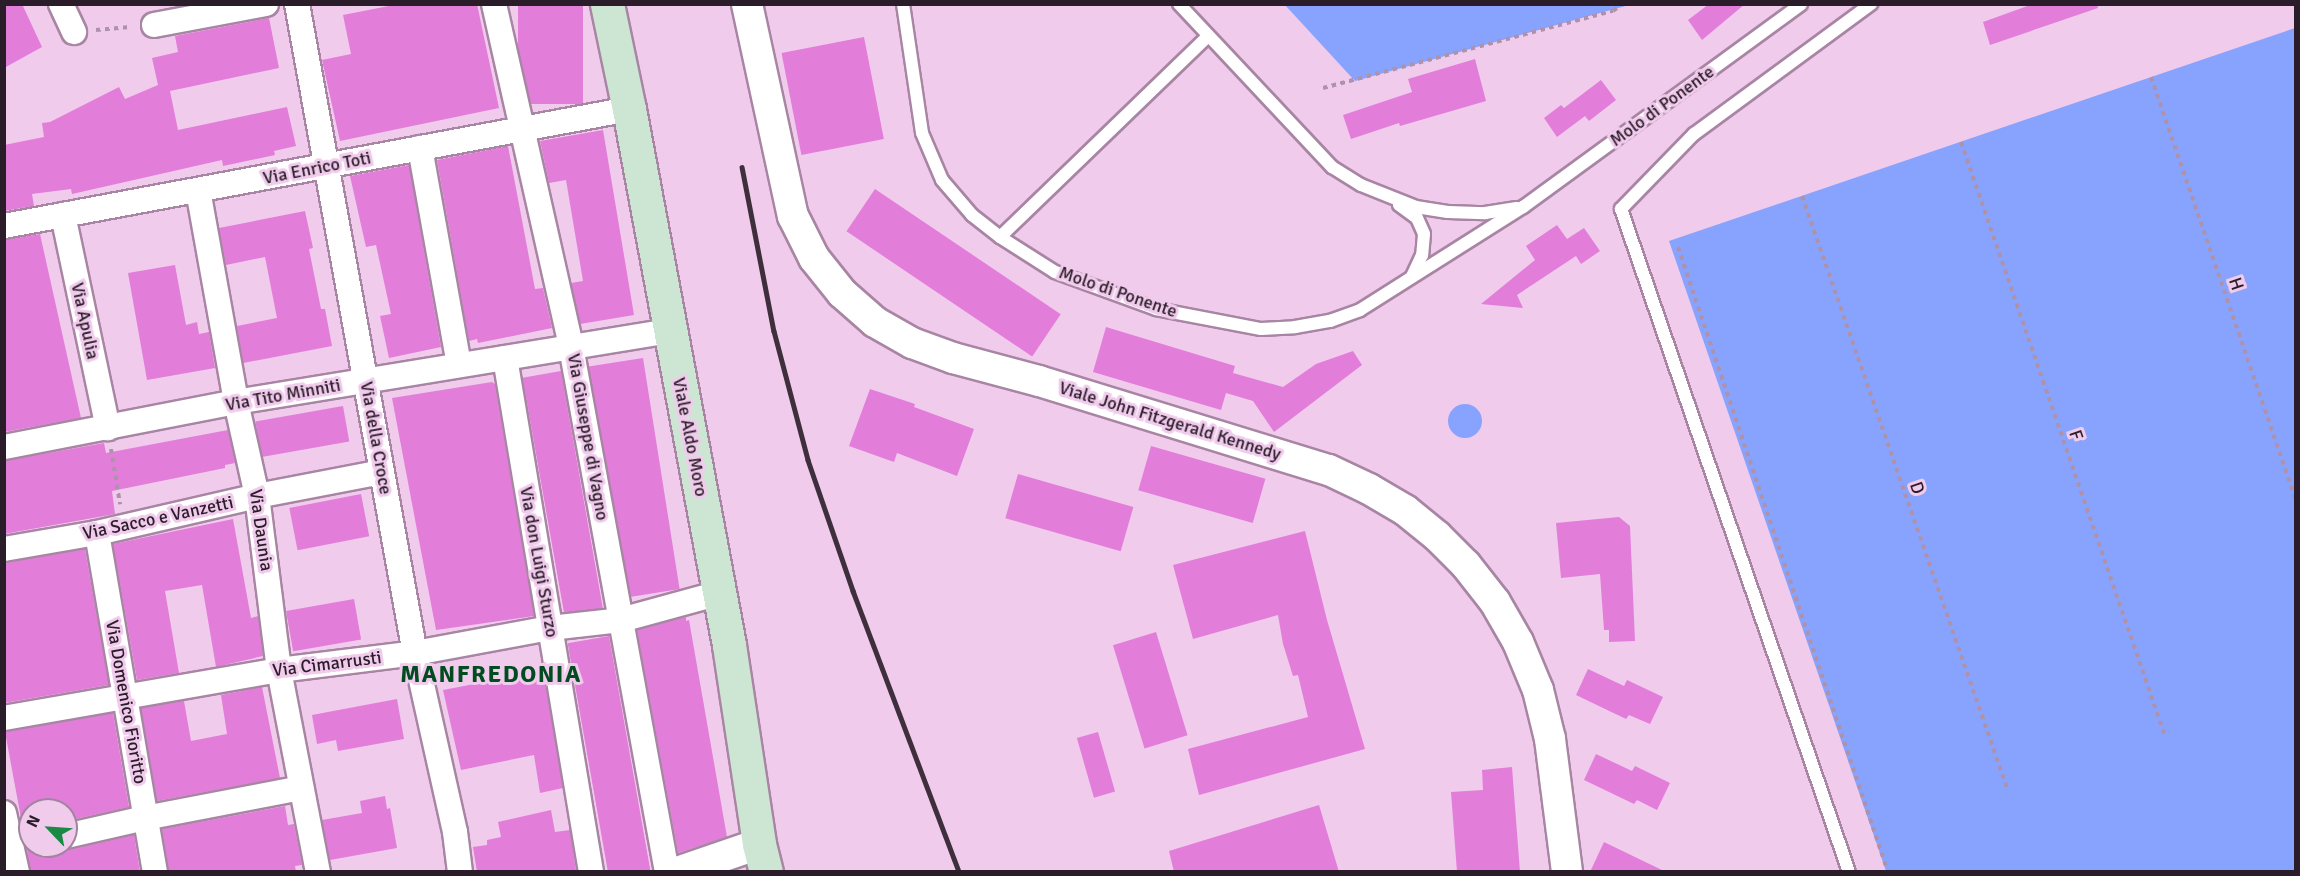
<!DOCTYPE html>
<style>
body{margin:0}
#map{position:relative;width:2300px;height:876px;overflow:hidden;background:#f0cbec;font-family:Signika,sans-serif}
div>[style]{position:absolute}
.water>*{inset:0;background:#88a3fd}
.round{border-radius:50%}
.building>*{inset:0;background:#e37dda;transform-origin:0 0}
.path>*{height:4px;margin-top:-2px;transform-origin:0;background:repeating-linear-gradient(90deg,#ae91ab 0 4.5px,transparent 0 9px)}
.roads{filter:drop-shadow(2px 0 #a885a3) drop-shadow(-2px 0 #a885a3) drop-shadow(0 2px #a885a3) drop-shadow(0 -2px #a885a3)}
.service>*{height:12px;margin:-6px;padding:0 6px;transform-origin:6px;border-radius:6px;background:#fff}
.minor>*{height:24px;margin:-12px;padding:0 12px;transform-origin:12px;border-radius:12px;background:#fff}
.tertiary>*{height:30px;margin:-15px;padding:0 15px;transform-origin:15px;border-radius:15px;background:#fff}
.secondary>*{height:33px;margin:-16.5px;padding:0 16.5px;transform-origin:16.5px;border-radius:16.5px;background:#cde6d3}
.rail>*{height:4.5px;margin:-2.25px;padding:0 2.25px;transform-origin:2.25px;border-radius:2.25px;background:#3f2f3d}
span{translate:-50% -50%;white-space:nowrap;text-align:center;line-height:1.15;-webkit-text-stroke:6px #f0cbec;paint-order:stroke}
.street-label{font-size:18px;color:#2a1c28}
.district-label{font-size:24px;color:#004b1f;font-weight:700;letter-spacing:1.5px}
.frame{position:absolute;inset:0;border:6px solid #2a1c28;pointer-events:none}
.north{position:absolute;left:18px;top:798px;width:60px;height:60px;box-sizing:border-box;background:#f0cbec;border:2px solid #a1859e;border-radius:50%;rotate:295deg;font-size:16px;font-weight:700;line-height:24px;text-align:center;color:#2a1c28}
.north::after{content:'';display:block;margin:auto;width:21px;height:27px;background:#188a43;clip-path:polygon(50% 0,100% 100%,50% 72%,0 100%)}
</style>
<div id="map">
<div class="water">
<i style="clip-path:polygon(1285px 5px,1629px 5px,1355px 81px)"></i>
<i style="clip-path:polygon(2295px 28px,2295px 871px,1886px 871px,1669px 241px)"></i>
<i class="round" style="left:1448px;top:404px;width:34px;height:34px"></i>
</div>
<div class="building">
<i style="clip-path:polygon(4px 4px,22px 4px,42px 47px,4px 68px)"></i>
<i style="clip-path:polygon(399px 4px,477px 4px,499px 108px,340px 141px,322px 60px,351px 54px,343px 15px)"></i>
<i style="left:518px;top:4px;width:65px;height:100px"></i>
<i style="clip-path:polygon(1709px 4px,1745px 4px,1702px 40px,1688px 20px)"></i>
<i style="clip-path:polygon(2033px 4px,2097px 4px,2098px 8px,1990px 45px,1983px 22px)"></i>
<i style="clip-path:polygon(269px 18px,279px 68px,170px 91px,178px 130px,287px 107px,296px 146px,274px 151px,275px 155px,223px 166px,222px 160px,72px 194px,71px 189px,32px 194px,34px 206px,4px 211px,4px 145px,44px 137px,42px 123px,50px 122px,119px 87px,125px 99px,158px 85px,152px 58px,178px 52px,175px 36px)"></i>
<i style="left:864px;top:37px;width:104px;height:84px;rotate:79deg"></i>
<i style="clip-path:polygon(1475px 59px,1486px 101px,1400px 126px,1399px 123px,1351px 139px,1343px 115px,1412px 92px,1408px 79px)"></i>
<i style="clip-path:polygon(1601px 80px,1616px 100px,1589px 121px,1585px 116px,1557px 137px,1544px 118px,1561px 105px,1564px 108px)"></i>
<i style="clip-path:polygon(603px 130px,634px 315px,580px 324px,571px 283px,583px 281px,566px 180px,549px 183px,540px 141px)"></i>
<i style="clip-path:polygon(508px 146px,535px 289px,543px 288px,552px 328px,478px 343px,477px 339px,469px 341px,437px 160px)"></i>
<i style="clip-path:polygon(409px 165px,441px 347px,389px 358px,380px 316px,391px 314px,376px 245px,366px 247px,350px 176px)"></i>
<i style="left:875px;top:189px;width:224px;height:51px;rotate:34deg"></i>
<i style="clip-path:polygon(305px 211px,313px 248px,309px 249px,321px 309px,325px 309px,332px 346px,243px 363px,237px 326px,277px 318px,265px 257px,226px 265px,219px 228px)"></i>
<i style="clip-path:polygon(1557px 225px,1567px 239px,1584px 228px,1600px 251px,1581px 264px,1576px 256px,1517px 295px,1523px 308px,1481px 304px,1535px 260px,1526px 246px)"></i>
<i style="clip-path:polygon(40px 234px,81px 418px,4px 432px,4px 240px)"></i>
<i style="clip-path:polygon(175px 265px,186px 325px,197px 322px,199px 334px,209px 332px,215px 368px,147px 380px,128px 273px)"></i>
<i style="clip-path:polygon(1106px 327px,1235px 366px,1233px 373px,1283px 387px,1316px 364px,1353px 351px,1362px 365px,1274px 432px,1253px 401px,1226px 393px,1221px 410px,1093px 372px)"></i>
<i style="left:643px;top:358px;width:234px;height:55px;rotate:81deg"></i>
<i style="left:561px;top:371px;width:241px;height:39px;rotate:80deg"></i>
<i style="clip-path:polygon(492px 382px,495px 384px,534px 616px,436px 630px,392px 398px)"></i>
<i style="clip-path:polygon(870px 389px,915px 404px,914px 407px,974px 429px,957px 476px,897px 453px,894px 462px,849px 446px)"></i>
<i style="left:343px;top:406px;width:36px;height:89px;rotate:80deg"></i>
<i style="clip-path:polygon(228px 430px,235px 463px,225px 465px,225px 468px,112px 491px,115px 514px,4px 534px,4px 461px,104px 443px,106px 453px)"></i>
<i style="left:1151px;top:446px;width:119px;height:46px;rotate:16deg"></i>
<i style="left:1018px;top:474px;width:120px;height:46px;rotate:16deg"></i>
<i style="left:361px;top:494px;width:43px;height:73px;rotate:79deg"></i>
<i style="clip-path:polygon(1619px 517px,1630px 526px,1635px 641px,1609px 642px,1609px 630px,1604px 630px,1600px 574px,1561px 578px,1556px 523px)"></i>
<i style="clip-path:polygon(233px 519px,251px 618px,258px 616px,263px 656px,216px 667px,202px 585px,165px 591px,179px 673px,137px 680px,113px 544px)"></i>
<i style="clip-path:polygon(1305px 531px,1327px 620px,1365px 749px,1199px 795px,1188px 749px,1308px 717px,1298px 675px,1293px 676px,1283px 644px,1278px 615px,1193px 639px,1173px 565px)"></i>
<i style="clip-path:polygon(85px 549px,109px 685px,4px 703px,4px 563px)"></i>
<i style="left:354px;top:599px;width:41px;height:69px;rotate:80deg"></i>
<i style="clip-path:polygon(686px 617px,686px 621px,689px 620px,727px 837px,678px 853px,637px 630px)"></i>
<i style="left:1156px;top:632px;width:108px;height:45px;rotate:73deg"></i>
<i style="left:609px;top:636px;width:240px;height:42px;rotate:80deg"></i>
<i style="clip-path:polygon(1588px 669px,1624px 686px,1627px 680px,1663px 697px,1650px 724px,1629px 715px,1626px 719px,1576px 695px)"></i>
<i style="clip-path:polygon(543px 671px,563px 788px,540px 793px,534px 755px,461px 770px,443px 690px)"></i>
<i style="clip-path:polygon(262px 687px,280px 778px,157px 801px,141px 708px,184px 701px,191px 741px,227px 734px,221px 695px)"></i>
<i style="clip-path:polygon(397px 699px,404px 739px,338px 751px,336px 740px,317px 744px,312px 715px)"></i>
<i style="clip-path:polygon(113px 713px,129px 807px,66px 821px,66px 810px,30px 810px,30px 846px,56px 846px,69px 850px,134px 835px,140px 872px,31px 872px,5px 732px)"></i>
<i style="left:1098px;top:732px;width:62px;height:22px;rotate:74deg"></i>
<i style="clip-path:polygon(1596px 754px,1632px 771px,1635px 766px,1670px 783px,1657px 810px,1637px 800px,1634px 804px,1584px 780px)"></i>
<i style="clip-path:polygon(1512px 767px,1520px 872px,1457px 872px,1451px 792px,1483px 790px,1482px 770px)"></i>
<i style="clip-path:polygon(385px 796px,387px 809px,390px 808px,397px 848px,330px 860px,322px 820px,362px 813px,360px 801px)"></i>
<i style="clip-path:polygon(1319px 805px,1339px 872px,1174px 872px,1169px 851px)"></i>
<i style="clip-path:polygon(285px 806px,288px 825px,294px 824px,302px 865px,295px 866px,296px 872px,169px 872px,162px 829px)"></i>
<i style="clip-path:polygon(551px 810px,555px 832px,570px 830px,576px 870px,477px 872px,473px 847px,487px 845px,487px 840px,501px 837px,498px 822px)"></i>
<i style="clip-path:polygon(1604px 842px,1666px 872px,1590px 872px)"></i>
</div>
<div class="path">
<i style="left:96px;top:30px;width:34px;rotate:-5deg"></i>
<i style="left:2151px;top:77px;width:447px;rotate:71.1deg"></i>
<i style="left:1323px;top:88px;width:300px;rotate:-14.9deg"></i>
<i style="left:1613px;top:11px;width:11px;rotate:-38deg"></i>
<i style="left:1961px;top:142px;width:628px;rotate:71.05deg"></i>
<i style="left:1802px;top:196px;width:626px;rotate:70.9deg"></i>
<i style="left:1678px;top:247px;width:659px;rotate:71.43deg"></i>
<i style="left:111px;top:449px;width:56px;rotate:80.7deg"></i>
</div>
<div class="roads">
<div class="service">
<i style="left:903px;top:4px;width:130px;rotate:81.6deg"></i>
<i style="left:922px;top:133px;width:51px;rotate:66.9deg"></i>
<i style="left:942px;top:180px;width:46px;rotate:49.4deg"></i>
<i style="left:972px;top:215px;width:36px;rotate:38deg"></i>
<i style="left:1000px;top:237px;width:65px;rotate:32.5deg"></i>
<i style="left:1055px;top:272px;width:108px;rotate:20.1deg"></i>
<i style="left:1156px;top:309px;width:107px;rotate:10.8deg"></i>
<i style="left:1261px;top:329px;width:34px;rotate:-3deg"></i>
<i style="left:1295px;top:327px;width:36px;rotate:-10deg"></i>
<i style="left:1330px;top:321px;width:32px;rotate:-20deg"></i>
<i style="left:1360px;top:310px;width:193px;rotate:-32.3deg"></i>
<i style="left:1523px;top:207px;width:344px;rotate:-36.1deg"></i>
<i style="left:1179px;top:4px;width:224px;rotate:46.8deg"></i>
<i style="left:1332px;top:167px;width:34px;rotate:32deg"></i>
<i style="left:1361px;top:185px;width:59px;rotate:21.8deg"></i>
<i style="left:1416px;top:207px;width:32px;rotate:9deg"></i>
<i style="left:1448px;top:212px;width:37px;rotate:2deg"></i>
<i style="left:1485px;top:213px;width:32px;rotate:-9deg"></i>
<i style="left:1399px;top:205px;width:22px;rotate:36deg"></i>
<i style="left:1417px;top:218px;width:17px;rotate:66deg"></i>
<i style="left:1424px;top:234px;width:21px;rotate:95deg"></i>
<i style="left:1422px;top:255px;width:23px;rotate:115deg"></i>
<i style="left:1000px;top:237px;width:289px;rotate:-44deg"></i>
<i style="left:1849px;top:872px;width:701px;rotate:-108.98deg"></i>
<i style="left:1621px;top:209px;width:105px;rotate:-45.8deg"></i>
<i style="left:1694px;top:134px;width:220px;rotate:-36.3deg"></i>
</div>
<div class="minor">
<i style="left:61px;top:4px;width:31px;rotate:65deg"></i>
<i style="left:297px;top:4px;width:660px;rotate:79.7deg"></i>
<i style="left:415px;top:653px;width:183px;rotate:77.4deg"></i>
<i style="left:455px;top:832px;width:40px;rotate:82.9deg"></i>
<i style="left:494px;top:4px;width:352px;rotate:77.3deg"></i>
<i style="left:571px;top:347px;width:534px;rotate:79.64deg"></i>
<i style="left:154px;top:25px;width:114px;rotate:-10.6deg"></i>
<i style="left:420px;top:148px;width:220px;rotate:79.8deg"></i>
<i style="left:198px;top:190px;width:215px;rotate:79.8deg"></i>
<i style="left:236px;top:402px;width:96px;rotate:77.4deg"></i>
<i style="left:257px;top:496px;width:175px;rotate:82.8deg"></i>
<i style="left:279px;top:670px;width:206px;rotate:79.1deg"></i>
<i style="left:63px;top:215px;width:218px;rotate:78.1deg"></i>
<i style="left:4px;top:226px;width:636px;rotate:-10.6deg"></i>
<i style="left:505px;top:358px;width:521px;rotate:80.5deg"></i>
<i style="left:4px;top:447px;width:236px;rotate:-11deg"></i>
<i style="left:236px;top:402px;width:439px;rotate:-9.3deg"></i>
<i style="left:97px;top:533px;width:344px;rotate:80.3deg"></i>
<i style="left:4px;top:549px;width:94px;rotate:-9.8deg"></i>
<i style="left:97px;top:533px;width:164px;rotate:-13deg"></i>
<i style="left:257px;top:496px;width:127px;rotate:-10.9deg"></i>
<i style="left:4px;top:718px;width:279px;rotate:-9.9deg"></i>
<i style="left:279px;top:670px;width:137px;rotate:-7.1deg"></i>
<i style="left:415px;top:653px;width:137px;rotate:-10.5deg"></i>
<i style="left:550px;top:628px;width:71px;rotate:-6.4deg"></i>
<i style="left:621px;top:620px;width:103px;rotate:-15.3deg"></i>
<i style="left:4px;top:813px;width:60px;rotate:77.6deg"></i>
<i style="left:66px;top:836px;width:81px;rotate:-12.8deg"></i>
<i style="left:145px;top:818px;width:159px;rotate:-10.9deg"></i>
</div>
<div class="tertiary">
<i style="left:747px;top:4px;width:217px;rotate:77.8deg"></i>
<i style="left:793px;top:216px;width:47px;rotate:63.4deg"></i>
<i style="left:814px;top:258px;width:45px;rotate:51.3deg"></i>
<i style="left:842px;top:293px;width:44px;rotate:41.3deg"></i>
<i style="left:875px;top:322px;width:43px;rotate:29.6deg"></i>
<i style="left:912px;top:343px;width:44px;rotate:20.1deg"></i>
<i style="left:953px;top:358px;width:89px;rotate:15deg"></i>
<i style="left:1039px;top:381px;width:303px;rotate:17.1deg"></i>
<i style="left:1329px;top:470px;width:44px;rotate:25.4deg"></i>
<i style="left:1369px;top:489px;width:42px;rotate:30.3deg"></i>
<i style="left:1405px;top:510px;width:41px;rotate:39.1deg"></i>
<i style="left:1437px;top:536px;width:41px;rotate:45deg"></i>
<i style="left:1466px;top:565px;width:47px;rotate:51.9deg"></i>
<i style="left:1495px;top:602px;width:46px;rotate:60.1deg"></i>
<i style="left:1518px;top:642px;width:52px;rotate:67.4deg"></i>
<i style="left:1538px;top:690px;width:50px;rotate:76.2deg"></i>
<i style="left:1550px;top:739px;width:134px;rotate:82.7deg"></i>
<i style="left:677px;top:872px;width:87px;rotate:-18.9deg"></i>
</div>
<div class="secondary">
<i style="left:607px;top:4px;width:107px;rotate:78.2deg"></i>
<i style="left:629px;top:109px;width:545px;rotate:79.43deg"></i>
<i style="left:729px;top:645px;width:201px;rotate:81.4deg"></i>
<i style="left:759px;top:844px;width:29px;rotate:76deg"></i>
</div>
</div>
<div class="rail">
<i style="left:742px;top:167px;width:167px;rotate:79deg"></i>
<i style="left:774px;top:331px;width:133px;rotate:75.2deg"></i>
<i style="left:808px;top:460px;width:139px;rotate:71deg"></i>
<i style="left:853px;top:591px;width:300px;rotate:69.3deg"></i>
</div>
<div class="street-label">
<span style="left:1662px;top:106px;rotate:-36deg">Molo di Ponente</span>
<span style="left:317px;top:168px;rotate:-11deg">Via Enrico Toti</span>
<span style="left:2236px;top:284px;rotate:71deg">H</span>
<span style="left:1118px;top:292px;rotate:19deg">Molo di Ponente</span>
<span style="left:85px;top:321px;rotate:78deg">Via Apulia</span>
<span style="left:283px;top:395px;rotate:-10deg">Via Tito Minniti</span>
<span style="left:1170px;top:421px;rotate:17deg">Viale John Fitzgerald Kennedy</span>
<span style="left:2076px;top:435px;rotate:71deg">F</span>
<span style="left:588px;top:437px;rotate:80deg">Via Giuseppe di Vagno</span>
<span style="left:690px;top:437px;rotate:79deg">Viale Aldo Moro</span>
<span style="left:376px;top:438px;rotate:80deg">Via della Croce</span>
<span style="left:1917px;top:488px;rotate:71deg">D</span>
<span style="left:158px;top:518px;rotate:-12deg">Via Sacco e Vanzetti</span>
<span style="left:261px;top:530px;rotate:82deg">Via Daunia</span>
<span style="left:539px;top:562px;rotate:80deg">Via don Luigi Sturzo</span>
<span style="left:327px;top:664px;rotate:-7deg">Via Cimarrusti</span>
<span style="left:126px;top:702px;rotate:80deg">Via Domenico Fioritto</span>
</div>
<div class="district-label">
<span style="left:491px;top:675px">MANFREDONIA</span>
</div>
<div class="frame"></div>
<div class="north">N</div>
</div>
